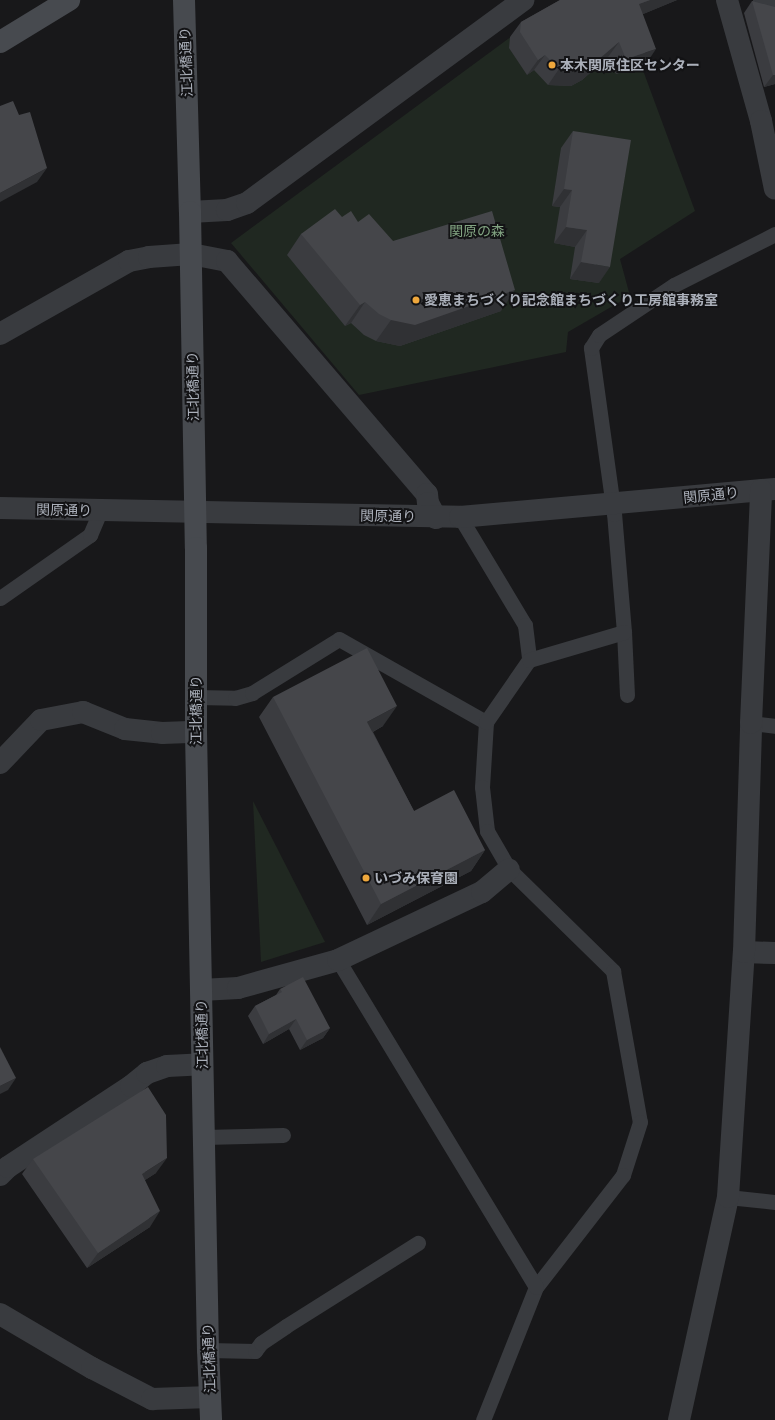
<!DOCTYPE html>
<meta charset="utf-8">
<style>
body{margin:0}
#map{position:relative;width:775px;height:1420px;overflow:hidden;background:#18181a;font-family:Jost,"Noto Sans JP",sans-serif}
div>[style]{position:absolute}
.green>*{inset:0;background:#202821}
.service>*{height:15px;margin:-7.5px;padding:0 7.5px;transform-origin:7.5px;border-radius:7.5px;background:#393b3f}
.minor>*{height:22px;margin:-11px;padding:0 11px;transform-origin:11px;border-radius:11px;background:#393b3f}
.secondary>*{height:22px;margin:-11px;padding:0 11px;transform-origin:11px;border-radius:11px;background:#474a4f}
.wall>*{inset:0;background:#3b3c40}
.shaded-wall>*{inset:0;background:#303134}
.building>*{inset:0;background:#45464a}
.dots>*{width:11px;height:11px;translate:-50% -50%;box-sizing:border-box;border:2px solid #131315;border-radius:50%}
span{translate:-50% -50%;white-space:nowrap;text-align:center;line-height:1.15;-webkit-text-stroke:4px #131315;paint-order:stroke}
.street-label{font-size:14px;color:#abb0ba}
.poi-label{font-size:14px;color:#abb0ba;font-weight:700}
.left{translate:0 -50%;text-align:left}
.park-label{font-size:14px;color:#82a482}
</style>
<div id="map">
<div class="green">
<i style="clip-path:polygon(561px 0,617px 0,695px 211px,620px 259px,630px 296px,568px 332px,566px 352px,359px 395px,231px 243px)"></i>
<i style="clip-path:polygon(253px 801px,325px 942px,261px 962px)"></i>
</div>
<div class="service">
<i style="left:460px;top:517px;width:126px;rotate:59deg"></i>
<i style="left:525px;top:625px;width:35px;rotate:83deg"></i>
<i style="left:0;top:598px;width:110px;rotate:-35deg"></i>
<i style="left:90px;top:535px;width:26px;rotate:-67deg"></i>
<i style="left:627px;top:695px;width:63px;rotate:-92.7deg"></i>
<i style="left:624px;top:632px;width:118px;rotate:-94.8deg"></i>
<i style="left:614px;top:514px;width:168px;rotate:-97.9deg"></i>
<i style="left:591px;top:348px;width:15px;rotate:-58deg"></i>
<i style="left:599px;top:335px;width:90px;rotate:-33.7deg"></i>
<i style="left:674px;top:285px;width:113px;rotate:-26.8deg"></i>
<i style="left:196px;top:697px;width:39px;rotate:1deg"></i>
<i style="left:235px;top:698px;width:18px;rotate:-16deg"></i>
<i style="left:252px;top:693px;width:102px;rotate:-31.8deg"></i>
<i style="left:339px;top:639px;width:169px;rotate:29.5deg"></i>
<i style="left:486px;top:722px;width:65px;rotate:93.5deg"></i>
<i style="left:482px;top:787px;width:44px;rotate:83.5deg"></i>
<i style="left:487px;top:831px;width:44px;rotate:59.9deg"></i>
<i style="left:509px;top:869px;width:146px;rotate:44.4deg"></i>
<i style="left:613px;top:971px;width:153px;rotate:79.9deg"></i>
<i style="left:640px;top:1122px;width:56px;rotate:107.8deg"></i>
<i style="left:623px;top:1175px;width:142px;rotate:127.8deg"></i>
<i style="left:536px;top:1287px;width:143px;rotate:111.7deg"></i>
<i style="left:486px;top:722px;width:75px;rotate:-55.3deg"></i>
<i style="left:529px;top:660px;width:99px;rotate:-16.4deg"></i>
<i style="left:751px;top:723px;width:24px;rotate:7deg"></i>
<i style="left:338px;top:960px;width:382px;rotate:58.8deg"></i>
<i style="left:204px;top:1137px;width:79px;rotate:-1.5deg"></i>
<i style="left:728px;top:1197px;width:47px;rotate:6.1deg"></i>
<i style="left:208px;top:1350px;width:47px;rotate:1.2deg"></i>
<i style="left:255px;top:1351px;width:10px;rotate:-53deg"></i>
<i style="left:261px;top:1343px;width:30px;rotate:-34deg"></i>
<i style="left:286px;top:1326px;width:156px;rotate:-32.2deg"></i>
</div>
<div class="minor">
<i style="left:727px;top:0;width:126px;rotate:74.3deg"></i>
<i style="left:761px;top:121px;width:69px;rotate:78.4deg"></i>
<i style="left:764px;top:0;width:12px;rotate:20deg"></i>
<i style="left:190px;top:212px;width:37px;rotate:-3deg"></i>
<i style="left:227px;top:210px;width:21px;rotate:-19deg"></i>
<i style="left:247px;top:203px;width:343px;rotate:-36.3deg"></i>
<i style="left:0;top:334px;width:148px;rotate:-29.5deg"></i>
<i style="left:129px;top:261px;width:20px;rotate:-11deg"></i>
<i style="left:149px;top:257px;width:42px;rotate:-4.1deg"></i>
<i style="left:191px;top:254px;width:37px;rotate:11deg"></i>
<i style="left:227px;top:261px;width:307px;rotate:49.4deg"></i>
<i style="left:427px;top:494px;width:9px;rotate:84deg"></i>
<i style="left:428px;top:503px;width:17px;rotate:62deg"></i>
<i style="left:0;top:508px;width:460px;rotate:1.1deg"></i>
<i style="left:460px;top:517px;width:316px;rotate:-5.1deg"></i>
<i style="left:0;top:763px;width:59px;rotate:-46.4deg"></i>
<i style="left:41px;top:720px;width:43px;rotate:-10.8deg"></i>
<i style="left:83px;top:712px;width:45px;rotate:22deg"></i>
<i style="left:125px;top:729px;width:37px;rotate:6deg"></i>
<i style="left:162px;top:733px;width:34px;rotate:-2deg"></i>
<i style="left:744px;top:952px;width:31px;rotate:2deg"></i>
<i style="left:201px;top:990px;width:37px;rotate:-3deg"></i>
<i style="left:238px;top:988px;width:104px;rotate:-15.6deg"></i>
<i style="left:338px;top:960px;width:159px;rotate:-25.3deg"></i>
<i style="left:482px;top:892px;width:35px;rotate:-40deg"></i>
<i style="left:0;top:1175px;width:11px;rotate:-45deg"></i>
<i style="left:8px;top:1167px;width:147px;rotate:-33.4deg"></i>
<i style="left:131px;top:1086px;width:21px;rotate:-39deg"></i>
<i style="left:147px;top:1073px;width:21px;rotate:-19deg"></i>
<i style="left:167px;top:1066px;width:35px;rotate:-3deg"></i>
<i style="left:0;top:1314px;width:107px;rotate:30.4deg"></i>
<i style="left:92px;top:1368px;width:68px;rotate:27.3deg"></i>
<i style="left:152px;top:1399px;width:58px;rotate:-2deg"></i>
<i style="left:679px;top:1420px;width:228px;rotate:-77.6deg"></i>
<i style="left:728px;top:1197px;width:246px;rotate:-86.3deg"></i>
<i style="left:744px;top:952px;width:229px;rotate:-88.2deg"></i>
<i style="left:751px;top:723px;width:233px;rotate:-87.5deg"></i>
</div>
<div class="secondary">
<i style="left:184px;top:0;width:212px;rotate:88.4deg"></i>
<i style="left:190px;top:212px;width:336px;rotate:89deg"></i>
<i style="left:196px;top:548px;width:184px;rotate:90deg"></i>
<i style="left:196px;top:732px;width:618px;rotate:88.89deg"></i>
<i style="left:208px;top:1350px;width:70px;rotate:87.5deg"></i>
<i style="left:0;top:42px;width:81px;rotate:-31.3deg"></i>
</div>
<div class="wall">
<i style="clip-path:polygon(560px 0,677px 0,643px 14px,646px 64px,616px 74px,608px 57px,582px 80px,571px 86px,548px 85px,534px 70px,527px 75px,509px 48px,510px 37px,521px 22px)"></i>
<i style="clip-path:polygon(752px 1px,775px 7px,775px 84px,764px 87px,744px 13px)"></i>
<i style="clip-path:polygon(573px 131px,599px 283px,570px 279px,575px 247px,554px 243px,560px 207px,552px 206px,561px 148px)"></i>
<i style="clip-path:polygon(342px 217px,358px 222px,393px 241px,501px 311px,400px 346px,376px 341px,364px 335px,351px 323px,345px 326px,287px 255px,301px 234px)"></i>
<i style="clip-path:polygon(273px 697px,383px 726px,373px 732px,414px 811px,485px 850px,471px 871px,367px 925px,259px 717px)"></i>
<i style="clip-path:polygon(280px 989px,330px 1028px,323px 1038px,300px 1050px,289px 1029px,263px 1044px,248px 1016px,255px 1006px,276px 995px)"></i>
<i style="clip-path:polygon(33px 1159px,156px 1173px,145px 1180px,150px 1227px,87px 1268px,22px 1174px)"></i>
</div>
<div class="shaded-wall">
<i style="clip-path:polygon(650px 0,677px 0,629px 20px,639px 4px)"></i>
<i style="clip-path:polygon(619px 42px,608px 57px,582px 80px,571px 86px,548px 85px,559px 69px)"></i>
<i style="clip-path:polygon(656px 49px,646px 64px,616px 74px,626px 59px)"></i>
<i style="clip-path:polygon(545px 55px,534px 70px,527px 75px,538px 60px)"></i>
<i style="clip-path:polygon(773px 75px,775px 75px,775px 84px,764px 87px)"></i>
<i style="clip-path:polygon(47px 168px,37px 182px,0 202px,0 193px)"></i>
<i style="clip-path:polygon(564px 189px,572px 190px,560px 207px,552px 206px)"></i>
<i style="clip-path:polygon(566px 227px,587px 230px,575px 247px,554px 243px)"></i>
<i style="clip-path:polygon(581px 262px,610px 267px,599px 283px,570px 279px)"></i>
<i style="clip-path:polygon(515px 290px,501px 311px,400px 346px,376px 341px,391px 320px)"></i>
<i style="clip-path:polygon(365px 302px,351px 323px,345px 326px,360px 305px)"></i>
<i style="clip-path:polygon(397px 706px,383px 726px,353px 742px,367px 722px)"></i>
<i style="clip-path:polygon(485px 850px,471px 871px,367px 925px,381px 904px)"></i>
<i style="clip-path:polygon(296px 1019px,289px 1029px,263px 1044px,269px 1034px)"></i>
<i style="clip-path:polygon(330px 1028px,323px 1038px,300px 1050px,307px 1040px)"></i>
<i style="clip-path:polygon(16px 1078px,8px 1090px,0 1094px,0 1086px)"></i>
<i style="clip-path:polygon(167px 1158px,156px 1173px,131px 1189px,142px 1174px)"></i>
<i style="clip-path:polygon(160px 1211px,150px 1227px,87px 1268px,98px 1253px)"></i>
</div>
<div class="building">
<i style="clip-path:polygon(560px 0,650px 0,639px 4px,656px 49px,626px 59px,619px 42px,592px 65px,581px 71px,559px 69px,545px 55px,538px 60px,520px 32px,521px 22px)"></i>
<i style="clip-path:polygon(752px 1px,775px 7px,775px 75px,773px 75px)"></i>
<i style="clip-path:polygon(13px 101px,19px 115px,30px 112px,47px 168px,0 193px,0 106px)"></i>
<i style="clip-path:polygon(573px 131px,631px 140px,610px 267px,581px 262px,587px 230px,566px 227px,572px 190px,564px 189px)"></i>
<i style="clip-path:polygon(335px 209px,342px 217px,351px 211px,358px 222px,369px 214px,393px 241px,492px 211px,515px 290px,415px 325px,391px 320px,379px 314px,365px 302px,360px 305px,301px 234px)"></i>
<i style="clip-path:polygon(367px 648px,397px 706px,367px 722px,414px 811px,454px 790px,485px 850px,381px 904px,273px 697px)"></i>
<i style="clip-path:polygon(303px 977px,330px 1028px,307px 1040px,296px 1019px,269px 1034px,255px 1006px,282px 992px,280px 989px)"></i>
<i style="clip-path:polygon(0 1047px,16px 1078px,0 1086px)"></i>
<i style="clip-path:polygon(148px 1087px,166px 1115px,167px 1158px,142px 1174px,160px 1211px,98px 1253px,33px 1159px)"></i>
</div>
<div class="dots">
<i style="left:552px;top:65px;background:#eea73c"></i>
<i style="left:416px;top:300px;background:#eea73c"></i>
<i style="left:366px;top:878px;background:#eea73c"></i>
</div>
<div class="street-label">
<span style="left:186px;top:62px;rotate:-92deg">江北橋通り</span>
<span style="left:193px;top:386px;rotate:-91deg">江北橋通り</span>
<span style="left:711px;top:495px;rotate:-6deg">関原通り</span>
<span style="left:64px;top:510px;rotate:1deg">関原通り</span>
<span style="left:388px;top:516px;rotate:1deg">関原通り</span>
<span style="left:196px;top:710px;rotate:-90deg">江北橋通り</span>
<span style="left:202px;top:1034px;rotate:-91deg">江北橋通り</span>
<span style="left:209px;top:1358px;rotate:-92deg">江北橋通り</span>
</div>
<div class="poi-label">
<span class="left" style="left:560px;top:65px">本木関原住区センター</span>
<span class="left" style="left:424px;top:300px">愛恵まちづくり記念館まちづくり工房館事務室</span>
<span class="left" style="left:374px;top:878px">いづみ保育園</span>
</div>
<div class="park-label">
<span style="left:477px;top:231px">関原の森</span>
</div>
</div>
